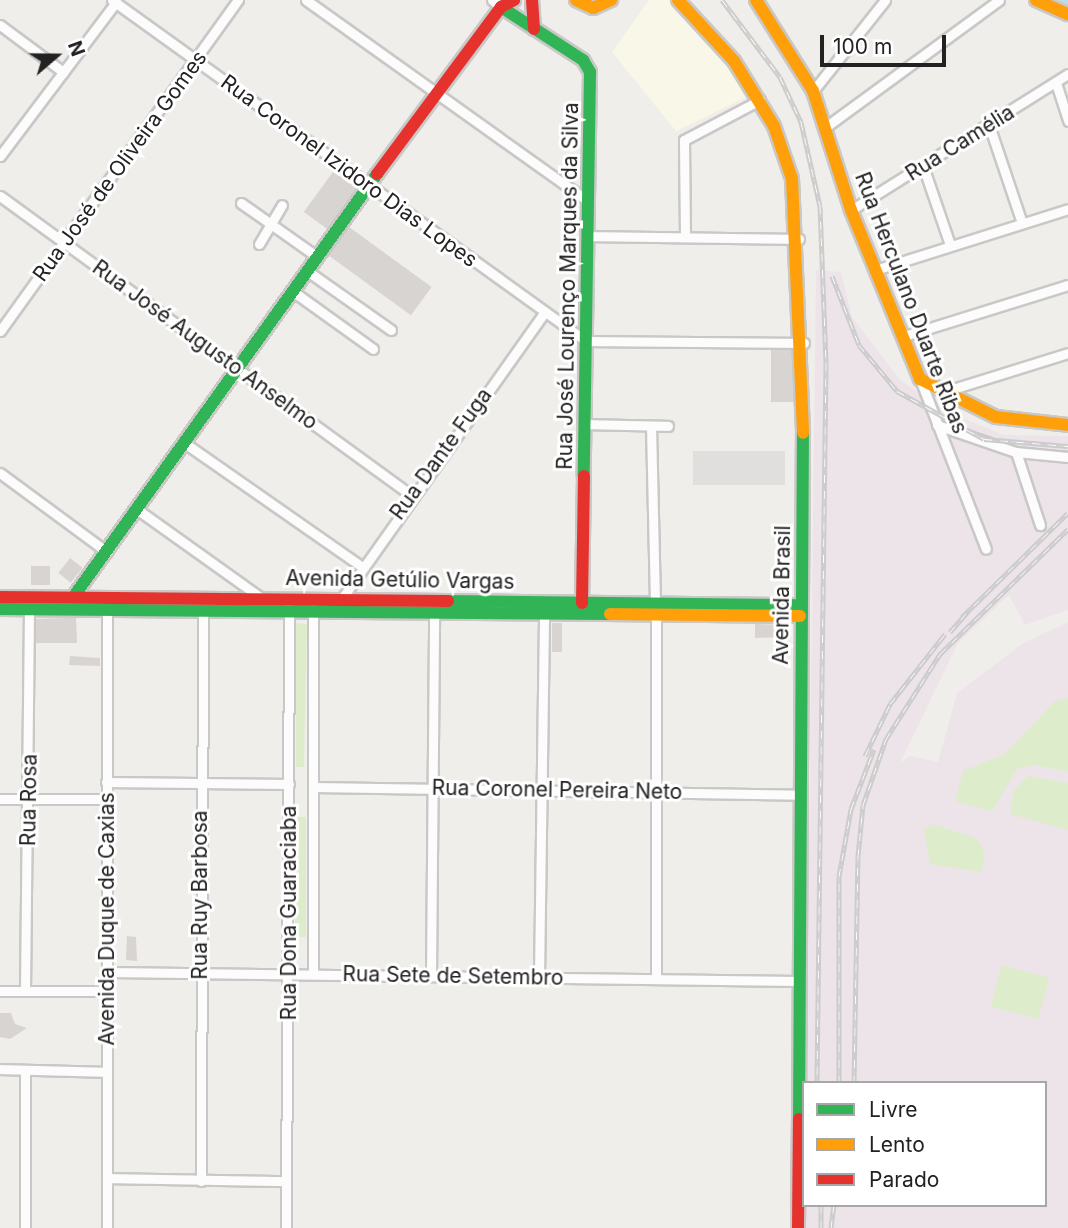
<!DOCTYPE html>
<meta charset="utf-8">
<style>
body{margin:0}
#map{position:relative;width:1068px;height:1228px;overflow:hidden;background:#f0eeeb;font-family:Inter,sans-serif}
div>[style]{position:absolute}
.industrial>*{inset:0;background:#ede4e9}
.education>*{inset:0;background:#f8f7e8}
.grass>*{inset:0;background:#ddeccb;transform-origin:0 0}
.parking>*{inset:0;background:#e0dfde;transform-origin:0 0}
.river>*{height:16px;margin:-8px;padding:0 8px;transform-origin:8px;border-radius:8px;background:#bfdbe3}
.building>*{inset:0;background:#d7d4d2;transform-origin:0 0}
.roads{filter:drop-shadow(2px 0 #c9c8c7) drop-shadow(-2px 0 #c9c8c7) drop-shadow(0 2px #c9c8c7) drop-shadow(0 -2px #c9c8c7)}
.street>*{height:9px;margin:-4.5px;padding:0 4.5px;transform-origin:4.5px;border-radius:4.5px;background:#fdfcfc}
.fast>*{height:12px;margin:-6px;padding:0 6px;transform-origin:6px;border-radius:6px;background:#30b455}
.slow>*{height:12px;margin:-6px;padding:0 6px;transform-origin:6px;border-radius:6px;background:#ff9f0a}
.jam>*{height:12px;margin:-6px;padding:0 6px;transform-origin:6px;border-radius:6px;background:#e5322d}
.rail>*{height:5px;margin-top:-2.5px;transform-origin:0;background:repeating-linear-gradient(90deg,#fff 0 8px,#ccc 0 16px);box-sizing:border-box;border-block:2px solid #ccc}
span{translate:-50% -50%;white-space:nowrap;text-align:center;line-height:1.15;-webkit-text-stroke:6px #fff;paint-order:stroke}
.street-label{font-size:21px;color:#222}
.legend{position:absolute;left:802px;top:1081px;width:245px;height:126px;box-sizing:border-box;background:#fff;border:2px solid #a7a7a7;margin:0;padding:9px 12px;list-style:none;font-size:21px;color:#222}
.legend li{display:flex;align-items:center;gap:14px;height:35px}
.legend b{width:35px;border:2px solid #a7a7a7}
.north{position:absolute;left:21px;top:21px;width:70px;height:70px;-webkit-text-stroke:5px #fff;paint-order:stroke;rotate:70deg;font-size:19px;font-weight:700;line-height:28px;text-align:center;color:#222}
.north::after{content:'';display:block;margin:auto;width:24px;height:32px;background:#222;clip-path:polygon(50% 0,100% 100%,50% 72%,0 100%)}
.scale{position:absolute;left:820px;top:35px;width:126px;height:32px;box-sizing:border-box;border:4px solid #222;border-top:0;padding-left:9px;font-size:21px;line-height:24px;white-space:nowrap;color:#222;-webkit-text-stroke:5px #fff;paint-order:stroke}
</style>
<div id="map">
<div class="industrial">
<i style="clip-path:polygon(816px 270px,841px 272px,852px 317px,901px 381px,950px 413px,1004px 435px,1068px 436px,1068px 610px,1025px 625px,1009px 595px,958px 643px,900px 763px,910px 756px,938px 762px,957px 693px,1022px 644px,1068px 622px,1068px 1228px,804px 1228px,804px 1205px,1045px 1205px,1045px 1083px,806px 1083px)"></i>
</div>
<div class="education">
<i style="clip-path:polygon(649px 0,668px 0,694px 21px,751px 95px,676px 131px,612px 52px)"></i>
</div>
<div class="grass">
<i style="clip-path:polygon(296px 623px,307px 624px,304px 767px,296px 767px)"></i>
<i style="clip-path:polygon(1068px 698px,1068px 772px,1035px 765px,1017px 769px,992px 811px,955px 801px,963px 771px,1005px 754px,1055px 701px)"></i>
<i style="clip-path:polygon(1028px 776px,1068px 783px,1068px 830px,1010px 814px,1014px 790px)"></i>
<i style="left:295px;top:817px;width:11px;height:120px"></i>
<i style="clip-path:polygon(932px 824px,978px 839px,985px 855px,981px 872px,930px 864px,924px 830px)"></i>
<i style="left:1002px;top:965px;width:49px;height:43px;rotate:15deg"></i>
</div>
<div class="parking">
<i style="left:693px;top:451px;width:92px;height:34px"></i>
</div>
<div class="river">
<i style="left:1067px;top:0;width:1px"></i>
</div>
<div class="building">
<i style="left:335px;top:169px;width:29px;height:53px;rotate:36deg"></i>
<i style="left:349px;top:227px;width:102px;height:35px;rotate:36deg"></i>
<i style="left:771px;top:350px;width:24px;height:52px"></i>
<i style="left:70px;top:558px;width:16px;height:19px;rotate:38deg"></i>
<i style="left:31px;top:566px;width:19px;height:19px"></i>
<i style="clip-path:polygon(66px 618px,76px 618px,77px 643px,36px 643px,36px 619px)"></i>
<i style="left:552px;top:623px;width:10px;height:29px"></i>
<i style="clip-path:polygon(755px 624px,790px 625px,790px 637px,755px 638px)"></i>
<i style="clip-path:polygon(70px 656px,100px 658px,100px 666px,69px 665px)"></i>
<i style="clip-path:polygon(127px 936px,136px 937px,137px 961px,126px 960px)"></i>
<i style="clip-path:polygon(0 1013px,11px 1013px,15px 1024px,27px 1028px,10px 1039px,0 1037px)"></i>
</div>
<div class="roads">
<div class="street">
<i style="left:112px;top:0;width:584px;rotate:35.73deg"></i>
<i style="left:586px;top:341px;width:218px;rotate:0.5deg"></i>
<i style="left:306px;top:0;width:346px;rotate:35.5deg"></i>
<i style="left:492px;top:0;width:11px;rotate:38deg"></i>
<i style="left:0;top:25px;width:79px;rotate:36.7deg"></i>
<i style="left:1056px;top:83px;width:40px;rotate:72deg"></i>
<i style="left:813px;top:91px;width:116px;rotate:-51.6deg"></i>
<i style="left:989px;top:125px;width:103px;rotate:71.4deg"></i>
<i style="left:827px;top:126px;width:213px;rotate:-36.2deg"></i>
<i style="left:0;top:156px;width:193px;rotate:-53deg"></i>
<i style="left:923px;top:166px;width:83px;rotate:71.1deg"></i>
<i style="left:0;top:196px;width:508px;rotate:36.04deg"></i>
<i style="left:241px;top:203px;width:92px;rotate:35.2deg"></i>
<i style="left:851px;top:210px;width:256px;rotate:-32.1deg"></i>
<i style="left:587px;top:236px;width:212px;rotate:0.8deg"></i>
<i style="left:685px;top:237px;width:97px;rotate:-90.6deg"></i>
<i style="left:684px;top:140px;width:86px;rotate:-27.8deg"></i>
<i style="left:259px;top:244px;width:45px;rotate:-59.5deg"></i>
<i style="left:306px;top:270px;width:104px;rotate:35.2deg"></i>
<i style="left:875px;top:270px;width:202px;rotate:-17.5deg"></i>
<i style="left:291px;top:290px;width:101px;rotate:35.7deg"></i>
<i style="left:0;top:331px;width:408px;rotate:-54.3deg"></i>
<i style="left:904px;top:336px;width:172px;rotate:-17.3deg"></i>
<i style="left:920px;top:379px;width:182px;rotate:68.8deg"></i>
<i style="left:943px;top:392px;width:131px;rotate:-17.3deg"></i>
<i style="left:586px;top:424px;width:82px;rotate:1.4deg"></i>
<i style="left:937px;top:425px;width:83px;rotate:18.9deg"></i>
<i style="left:1016px;top:452px;width:52px;rotate:5.5deg"></i>
<i style="left:651px;top:426px;width:179px;rotate:88.7deg"></i>
<i style="left:186px;top:444px;width:213px;rotate:34.9deg"></i>
<i style="left:1016px;top:452px;width:77px;rotate:71.8deg"></i>
<i style="left:0;top:473px;width:133px;rotate:36.4deg"></i>
<i style="left:138px;top:510px;width:150px;rotate:35.5deg"></i>
<i style="left:338px;top:604px;width:358px;rotate:-54.7deg"></i>
<i style="left:313px;top:608px;width:366px;rotate:90deg"></i>
<i style="left:106px;top:782px;width:183px;rotate:0.6deg"></i>
<i style="left:314px;top:787px;width:486px;rotate:0.9deg"></i>
<i style="left:0;top:799px;width:106px"></i>
<i style="left:109px;top:972px;width:689px;rotate:0.75deg"></i>
<i style="left:431px;top:975px;width:363px;rotate:-89.5deg"></i>
<i style="left:539px;top:977px;width:363px;rotate:-89.2deg"></i>
<i style="left:656px;top:979px;width:364px;rotate:-90deg"></i>
<i style="left:0;top:991px;width:108px"></i>
<i style="left:25px;top:991px;width:382px;rotate:-89.4deg"></i>
<i style="left:0;top:1069px;width:107px;rotate:1.6deg"></i>
<i style="left:107px;top:1178px;width:179px;rotate:1deg"></i>
<i style="left:201px;top:1181px;width:571px;rotate:-89.8deg"></i>
<i style="left:25px;top:1228px;width:158px;rotate:-90deg"></i>
<i style="left:107px;top:1228px;width:621px;rotate:-90deg"></i>
<i style="left:286px;top:1228px;width:621px;rotate:-89.72deg"></i>
</div>
<div class="fast">
<i style="left:501px;top:7px;width:98px;rotate:32.9deg"></i>
<i style="left:583px;top:60px;width:14px;rotate:60deg"></i>
<i style="left:590px;top:72px;width:404px;rotate:90.9deg"></i>
<i style="left:74px;top:596px;width:520px;rotate:-54.32deg"></i>
<i style="left:448px;top:601px;width:352px;rotate:0.7deg"></i>
<i style="left:0;top:609px;width:610px;rotate:0.47deg"></i>
<i style="left:799px;top:1119px;width:686px;rotate:-89.67deg"></i>
</div>
<div class="slow">
<i style="left:576px;top:0;width:19px;rotate:25deg"></i>
<i style="left:593px;top:8px;width:20px;rotate:-24deg"></i>
<i style="left:678px;top:0;width:83px;rotate:47.4deg"></i>
<i style="left:734px;top:61px;width:76px;rotate:58.4deg"></i>
<i style="left:774px;top:126px;width:56px;rotate:71.2deg"></i>
<i style="left:792px;top:179px;width:254px;rotate:87.5deg"></i>
<i style="left:756px;top:0;width:107px;rotate:57.9deg"></i>
<i style="left:813px;top:91px;width:125px;rotate:72.3deg"></i>
<i style="left:851px;top:210px;width:183px;rotate:67.8deg"></i>
<i style="left:920px;top:379px;width:85px;rotate:26.6deg"></i>
<i style="left:996px;top:417px;width:72px;rotate:6.3deg"></i>
<i style="left:1036px;top:0;width:35px;rotate:24deg"></i>
<i style="left:610px;top:614px;width:190px;rotate:0.6deg"></i>
</div>
<div class="jam">
<i style="left:532px;top:0;width:29px;rotate:86deg"></i>
<i style="left:377px;top:174px;width:208px;rotate:-53.4deg"></i>
<i style="left:501px;top:7px;width:15px;rotate:-28deg"></i>
<i style="left:0;top:597px;width:448px;rotate:0.5deg"></i>
<i style="left:582px;top:603px;width:127px;rotate:-89.1deg"></i>
<i style="left:798px;top:1228px;width:109px;rotate:-89.5deg"></i>
</div>
</div>
<div class="rail">
<i style="left:722px;top:0;width:96px;rotate:53deg"></i>
<i style="left:780px;top:77px;width:50px;rotate:65deg"></i>
<i style="left:801px;top:122px;width:86px;rotate:77.3deg"></i>
<i style="left:820px;top:206px;width:157px;rotate:87.8deg"></i>
<i style="left:826px;top:363px;width:720px;rotate:90.72deg"></i>
<i style="left:832px;top:276px;width:74px;rotate:68.6deg"></i>
<i style="left:859px;top:345px;width:60px;rotate:50.4deg"></i>
<i style="left:897px;top:391px;width:99px;rotate:28.9deg"></i>
<i style="left:984px;top:439px;width:84px;rotate:4.8deg"></i>
<i style="left:962px;top:617px;width:148px;rotate:-44.5deg"></i>
<i style="left:950px;top:632px;width:28px;rotate:-49deg"></i>
<i style="left:865px;top:756px;width:58px;rotate:-64.3deg"></i>
<i style="left:890px;top:704px;width:89px;rotate:-51.8deg"></i>
<i style="left:839px;top:1083px;width:207px;rotate:-90deg"></i>
<i style="left:839px;top:876px;width:68px;rotate:-79.8deg"></i>
<i style="left:851px;top:809px;width:64px;rotate:-69deg"></i>
<i style="left:854px;top:1083px;width:227px;rotate:-89deg"></i>
<i style="left:858px;top:856px;width:51px;rotate:-84.4deg"></i>
<i style="left:863px;top:805px;width:70px;rotate:-70.8deg"></i>
<i style="left:886px;top:739px;width:101px;rotate:-57.6deg"></i>
<i style="left:940px;top:654px;width:179px;rotate:-44.3deg"></i>
<i style="left:821px;top:1228px;width:23px;rotate:-90deg"></i>
<i style="left:831px;top:1228px;width:23px;rotate:-83deg"></i>
</div>
<div class="street-label">
<span style="left:960px;top:143px;rotate:-32deg">Rua Camélia</span>
<span style="left:120px;top:166px;rotate:-54deg">Rua José de Oliveira Gomes</span>
<span style="left:349px;top:171px;rotate:36deg">Rua Coronel Izidoro Dias Lopes</span>
<span style="left:568px;top:286px;rotate:-89deg">Rua José Lourenço Marques da Silva</span>
<span style="left:911px;top:303px;rotate:69deg">Rua Herculano Duarte Ribas</span>
<span style="left:205px;top:345px;rotate:36deg">Rua José Augusto Anselmo</span>
<span style="left:441px;top:454px;rotate:-54deg">Rua Dante Fuga</span>
<span style="left:400px;top:580px;rotate:1deg">Avenida Getúlio Vargas</span>
<span style="left:782px;top:595px;rotate:-89deg">Avenida Brasil</span>
<span style="left:557px;top:790px;rotate:1deg">Rua Coronel Pereira Neto</span>
<span style="left:29px;top:800px;rotate:-89deg">Rua Rosa</span>
<span style="left:200px;top:895px;rotate:-90deg">Rua Ruy Barbosa</span>
<span style="left:289px;top:913px;rotate:-90deg">Rua Dona Guaraciaba</span>
<span style="left:107px;top:919px;rotate:-90deg">Avenida Duque de Caxias</span>
<span style="left:453px;top:976px;rotate:1deg">Rua Sete de Setembro</span>
</div>
<ul class="legend">
<li><b style="height:9px;background:#30b455"></b>Livre</li>
<li><b style="height:9px;background:#ff9f0a"></b>Lento</li>
<li><b style="height:9px;background:#e5322d"></b>Parado</li>
</ul>
<div class="north">N</div>
<div class="scale">100 m</div>
</div>
